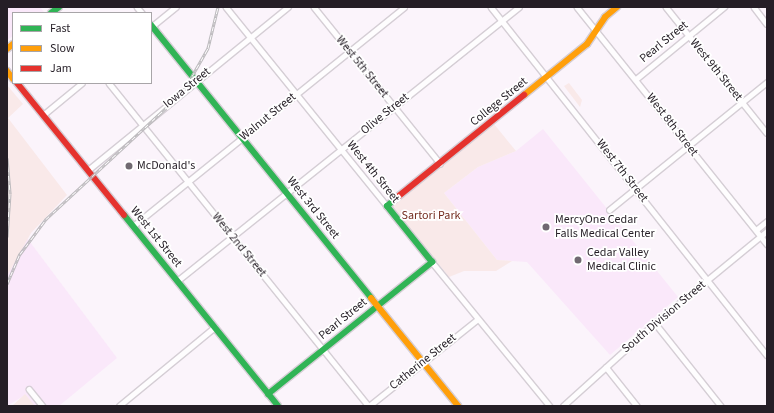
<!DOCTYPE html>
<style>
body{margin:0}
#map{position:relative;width:774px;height:413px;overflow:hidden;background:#fbf4fb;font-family:"Source Sans 3",sans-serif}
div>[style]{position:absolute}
.built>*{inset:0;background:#fae8fa}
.green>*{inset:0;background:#f9e9e9}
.roads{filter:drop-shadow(1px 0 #d5ced5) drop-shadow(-1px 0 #d5ced5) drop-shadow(0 1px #d5ced5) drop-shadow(0 -1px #d5ced5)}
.street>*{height:4.5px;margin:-2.25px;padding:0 2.25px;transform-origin:2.25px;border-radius:2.25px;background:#fefdfe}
.fast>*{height:6px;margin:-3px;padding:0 3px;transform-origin:3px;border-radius:3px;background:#30b455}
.slow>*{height:6px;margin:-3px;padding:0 3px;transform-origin:3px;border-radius:3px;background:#ff9f0a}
.jam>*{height:6px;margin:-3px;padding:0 3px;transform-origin:3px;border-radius:3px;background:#e5322d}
.rail>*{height:3px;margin-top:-1.5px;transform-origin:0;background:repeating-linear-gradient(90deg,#fff 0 4.5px,#bbb9bc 0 9px);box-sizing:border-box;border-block:1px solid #bbb9bc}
.dots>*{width:11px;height:11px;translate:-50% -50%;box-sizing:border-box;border:2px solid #fff;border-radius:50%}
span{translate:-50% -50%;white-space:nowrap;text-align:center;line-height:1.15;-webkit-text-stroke:3.5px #fff;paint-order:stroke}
.street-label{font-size:12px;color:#251e26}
.poi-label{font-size:12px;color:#251e26}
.left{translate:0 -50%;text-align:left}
.park-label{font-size:12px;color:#752d20}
.frame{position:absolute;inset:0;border:8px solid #251e26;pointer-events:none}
.legend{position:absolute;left:12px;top:12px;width:140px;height:72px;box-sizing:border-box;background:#fff;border:1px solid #a8a5a8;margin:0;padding:5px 7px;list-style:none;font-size:12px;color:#251e26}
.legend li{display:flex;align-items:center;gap:8px;height:20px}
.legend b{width:20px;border:1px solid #a8a5a8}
</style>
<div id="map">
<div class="built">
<i style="clip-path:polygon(7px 7px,40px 7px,44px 12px,13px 13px,13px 36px,7px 40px)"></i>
<i style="clip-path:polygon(543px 129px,678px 297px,610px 355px,527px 262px,497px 260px,444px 193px,478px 167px,516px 151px)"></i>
<i style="clip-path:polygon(27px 238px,117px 358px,59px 406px,35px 406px,25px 395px,7px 406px,7px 276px,15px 253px)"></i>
</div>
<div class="green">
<i style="clip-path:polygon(569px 83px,582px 100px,580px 107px,564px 86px)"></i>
<i style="clip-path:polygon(7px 85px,23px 104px,8px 118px,67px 195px,31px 233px,7px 276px)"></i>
<i style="clip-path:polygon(494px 124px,516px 151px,478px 167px,444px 193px,497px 260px,512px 261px,496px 271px,464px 271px,449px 277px,392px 206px)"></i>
<i style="clip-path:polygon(25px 394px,35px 406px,12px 406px)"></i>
</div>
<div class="roads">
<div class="street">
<i style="left:137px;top:7px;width:8px;rotate:50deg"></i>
<i style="left:226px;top:7px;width:256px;rotate:51deg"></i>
<i style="left:314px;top:7px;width:201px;rotate:51.1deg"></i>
<i style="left:491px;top:7px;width:444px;rotate:51.6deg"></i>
<i style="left:577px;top:7px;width:304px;rotate:51.3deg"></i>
<i style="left:666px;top:7px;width:161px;rotate:51.3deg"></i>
<i style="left:754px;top:7px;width:21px;rotate:53deg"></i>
<i style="left:151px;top:27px;width:32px;rotate:-39deg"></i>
<i style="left:636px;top:79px;width:114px;rotate:-39.3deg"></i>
<i style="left:109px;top:83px;width:415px;rotate:51.2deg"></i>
<i style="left:43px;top:115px;width:50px;rotate:-39.4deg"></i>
<i style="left:88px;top:170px;width:258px;rotate:-39.2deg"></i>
<i style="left:609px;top:210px;width:203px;rotate:-39deg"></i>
<i style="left:133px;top:226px;width:348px;rotate:-38.9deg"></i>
<i style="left:756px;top:230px;width:14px;rotate:-39deg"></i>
<i style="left:432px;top:262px;width:186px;rotate:50.7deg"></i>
<i style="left:177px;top:281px;width:438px;rotate:-38.7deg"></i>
<i style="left:655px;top:323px;width:106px;rotate:51.5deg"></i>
<i style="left:606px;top:367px;width:50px;rotate:51.5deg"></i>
<i style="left:29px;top:389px;width:22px;rotate:51deg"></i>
<i style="left:119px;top:406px;width:124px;rotate:-39.5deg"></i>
<i style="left:369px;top:406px;width:139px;rotate:-38.6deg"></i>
<i style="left:563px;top:406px;width:124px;rotate:-42.1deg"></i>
<i style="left:655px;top:323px;width:145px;rotate:-39.4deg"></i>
</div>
<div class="fast">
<i style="left:51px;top:13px;width:10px;rotate:-37deg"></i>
<i style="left:151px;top:25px;width:351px;rotate:51.1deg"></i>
<i style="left:124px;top:215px;width:245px;rotate:51.1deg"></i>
<i style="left:268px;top:394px;width:211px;rotate:-38.8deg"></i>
<i style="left:432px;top:262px;width:72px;rotate:-128.8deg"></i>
<i style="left:387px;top:206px;width:11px;rotate:-41deg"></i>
</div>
<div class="slow">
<i style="left:7px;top:49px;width:8px;rotate:-40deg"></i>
<i style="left:7px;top:71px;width:10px;rotate:53deg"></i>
<i style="left:524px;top:95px;width:81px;rotate:-39deg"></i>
<i style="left:587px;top:44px;width:32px;rotate:-56deg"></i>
<i style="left:605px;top:17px;width:16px;rotate:-40deg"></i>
<i style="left:371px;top:298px;width:139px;rotate:51.1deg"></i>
</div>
<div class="jam">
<i style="left:17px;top:83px;width:170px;rotate:51deg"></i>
<i style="left:395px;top:199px;width:166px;rotate:-38.9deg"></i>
</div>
</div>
<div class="rail">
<i style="left:7px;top:158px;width:36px;rotate:85deg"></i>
<i style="left:10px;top:194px;width:43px;rotate:94deg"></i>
<i style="left:7px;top:284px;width:33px;rotate:-67deg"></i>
<i style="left:20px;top:254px;width:44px;rotate:-53.4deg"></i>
<i style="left:46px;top:219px;width:187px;rotate:-42.8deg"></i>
<i style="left:183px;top:92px;width:51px;rotate:-60.4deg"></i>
<i style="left:208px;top:48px;width:42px;rotate:-76.3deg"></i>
</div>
<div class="dots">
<i style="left:129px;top:166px;background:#706971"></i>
<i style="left:546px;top:227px;background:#706971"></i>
<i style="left:578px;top:260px;background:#706971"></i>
</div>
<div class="street-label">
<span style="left:664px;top:42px;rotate:-39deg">Pearl Street</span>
<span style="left:362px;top:67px;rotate:51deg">West 5th Street</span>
<span style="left:716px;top:70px;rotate:51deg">West 9th Street</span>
<span style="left:187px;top:88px;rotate:-39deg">Iowa Street</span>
<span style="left:499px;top:102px;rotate:-39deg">College Street</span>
<span style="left:385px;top:114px;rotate:-39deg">Olive Street</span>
<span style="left:268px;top:117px;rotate:-39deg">Walnut Street</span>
<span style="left:672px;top:125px;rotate:52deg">West 8th Street</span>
<span style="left:622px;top:171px;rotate:52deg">West 7th Street</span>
<span style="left:373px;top:172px;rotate:51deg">West 4th Street</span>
<span style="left:313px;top:208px;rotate:51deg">West 3rd Street</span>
<span style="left:156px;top:237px;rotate:51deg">West 1st Street</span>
<span style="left:239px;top:245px;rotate:51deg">West 2nd Street</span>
<span style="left:664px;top:317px;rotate:-40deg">South Division Street</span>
<span style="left:343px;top:319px;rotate:-39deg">Pearl Street</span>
<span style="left:423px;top:362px;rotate:-39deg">Catherine Street</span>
</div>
<div class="poi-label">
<span class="left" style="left:137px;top:166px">McDonald's</span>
<span class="left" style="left:555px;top:227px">MercyOne Cedar<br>Falls Medical Center</span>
<span class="left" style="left:587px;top:260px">Cedar Valley<br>Medical Clinic</span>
</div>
<div class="park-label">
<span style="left:431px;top:216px">Sartori Park</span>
</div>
<div class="frame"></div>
<ul class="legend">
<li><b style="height:5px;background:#30b455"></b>Fast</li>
<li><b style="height:5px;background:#ff9f0a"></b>Slow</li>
<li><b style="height:5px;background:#e5322d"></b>Jam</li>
</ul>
</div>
